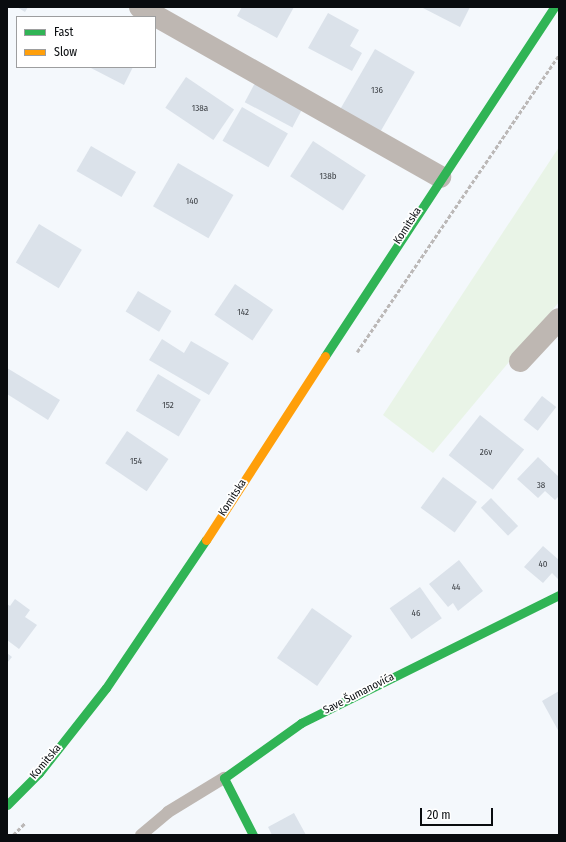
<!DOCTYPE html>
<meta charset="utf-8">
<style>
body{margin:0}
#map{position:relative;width:566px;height:842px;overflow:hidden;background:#f4f8fc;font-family:"Fira Sans Condensed",sans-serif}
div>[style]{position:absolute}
.green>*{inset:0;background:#e9f4e7}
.building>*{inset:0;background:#dbe2ea;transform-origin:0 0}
.path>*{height:2.5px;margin-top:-1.25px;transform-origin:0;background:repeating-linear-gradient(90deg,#bbb8b7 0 4px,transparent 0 6px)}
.lane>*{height:12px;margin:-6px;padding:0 6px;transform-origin:6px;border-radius:6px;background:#beb7b2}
.street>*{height:22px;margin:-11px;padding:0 11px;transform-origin:11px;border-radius:11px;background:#beb7b2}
.fast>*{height:9px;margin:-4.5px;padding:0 4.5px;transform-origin:4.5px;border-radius:4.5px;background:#30b455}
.slow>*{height:9px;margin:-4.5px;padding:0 4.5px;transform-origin:4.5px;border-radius:4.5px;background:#ff9f0a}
span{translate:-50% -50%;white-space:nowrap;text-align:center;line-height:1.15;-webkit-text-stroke:3.5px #fff;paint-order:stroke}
.number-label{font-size:9px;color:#3e4247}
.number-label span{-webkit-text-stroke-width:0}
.street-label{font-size:11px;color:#090c0f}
.frame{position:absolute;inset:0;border:8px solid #090c0f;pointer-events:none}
.legend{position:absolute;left:16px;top:16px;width:140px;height:52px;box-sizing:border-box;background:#fff;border:1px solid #9d9e9f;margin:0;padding:5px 7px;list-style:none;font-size:12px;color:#090c0f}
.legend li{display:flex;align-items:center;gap:8px;height:20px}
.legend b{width:20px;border:1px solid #9d9e9f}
.scale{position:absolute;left:420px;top:808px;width:73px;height:18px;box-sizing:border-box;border:2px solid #090c0f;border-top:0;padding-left:5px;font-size:12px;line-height:14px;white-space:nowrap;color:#090c0f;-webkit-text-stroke:3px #fff;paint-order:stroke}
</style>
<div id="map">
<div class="green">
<i style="clip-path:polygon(559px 147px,559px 302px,433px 453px,383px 415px)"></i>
</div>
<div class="building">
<i style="clip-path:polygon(17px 7px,28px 7px,25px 12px)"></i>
<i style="clip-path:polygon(242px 7px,294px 7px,277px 38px,237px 16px)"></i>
<i style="clip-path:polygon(421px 7px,470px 7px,460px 27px)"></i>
<i style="clip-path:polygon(328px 13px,359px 30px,350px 46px,362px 53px,352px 71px,308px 48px)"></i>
<i style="left:375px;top:49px;width:46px;height:69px;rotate:30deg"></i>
<i style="clip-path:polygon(89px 67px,133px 67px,124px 85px)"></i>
<i style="left:186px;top:77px;width:58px;height:37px;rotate:34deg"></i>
<i style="left:256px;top:81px;width:54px;height:24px;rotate:28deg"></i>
<i style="left:242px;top:107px;width:53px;height:39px;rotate:30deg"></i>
<i style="left:313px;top:141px;width:63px;height:42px;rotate:33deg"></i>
<i style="left:91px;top:146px;width:52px;height:29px;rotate:30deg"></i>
<i style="left:178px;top:163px;width:64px;height:50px;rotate:30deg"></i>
<i style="left:39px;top:224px;width:50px;height:45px;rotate:31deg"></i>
<i style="left:235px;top:284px;width:46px;height:37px;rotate:34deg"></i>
<i style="left:138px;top:291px;width:39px;height:24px;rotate:31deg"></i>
<i style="clip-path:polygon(162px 339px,184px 353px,191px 341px,229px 363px,209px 395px,149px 360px)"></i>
<i style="clip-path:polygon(7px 368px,60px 400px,48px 420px,7px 394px)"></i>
<i style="left:158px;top:374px;width:50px;height:43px;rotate:31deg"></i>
<i style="left:542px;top:396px;width:18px;height:30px;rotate:38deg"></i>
<i style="left:480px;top:415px;width:56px;height:51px;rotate:38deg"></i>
<i style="left:127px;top:431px;width:50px;height:39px;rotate:34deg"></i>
<i style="clip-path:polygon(538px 457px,559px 477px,559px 496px,555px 500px,545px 491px,538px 498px,517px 479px)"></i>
<i style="left:443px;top:477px;width:42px;height:38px;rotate:36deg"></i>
<i style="left:491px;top:498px;width:39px;height:14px;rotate:46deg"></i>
<i style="clip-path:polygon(543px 546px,559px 560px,559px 580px,552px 573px,543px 583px,524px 567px)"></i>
<i style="clip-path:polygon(459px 560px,483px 591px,458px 611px,453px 603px,448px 607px,429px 584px)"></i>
<i style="left:420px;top:587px;width:38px;height:37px;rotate:55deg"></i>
<i style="clip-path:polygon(15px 599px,30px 610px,25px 617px,37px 625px,19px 649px,7px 640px,7px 604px,10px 606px)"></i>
<i style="left:312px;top:608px;width:49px;height:61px;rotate:35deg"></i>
<i style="clip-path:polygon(7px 653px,12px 657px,7px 663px)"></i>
<i style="clip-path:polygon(559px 691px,559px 732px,542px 701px)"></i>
<i style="clip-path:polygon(294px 813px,306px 835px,272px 835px,268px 827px)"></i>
</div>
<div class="path">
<i style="left:357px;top:352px;width:359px;rotate:-55.8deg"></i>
<i style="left:13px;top:835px;width:17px;rotate:-45deg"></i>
</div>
<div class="lane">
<i style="left:141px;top:835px;width:35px;rotate:-40deg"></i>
<i style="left:168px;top:812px;width:66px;rotate:-31.3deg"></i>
</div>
<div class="street">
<i style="left:140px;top:7px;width:345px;rotate:29.5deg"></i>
<i style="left:520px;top:361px;width:57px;rotate:-47.1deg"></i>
</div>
<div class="fast">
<i style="left:325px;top:356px;width:417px;rotate:-56.7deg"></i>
<i style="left:7px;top:805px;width:45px;rotate:-45deg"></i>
<i style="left:39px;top:773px;width:108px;rotate:-51.8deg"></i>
<i style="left:106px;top:688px;width:179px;rotate:-56deg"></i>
<i style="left:253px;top:835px;width:64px;rotate:-117deg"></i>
<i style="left:224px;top:778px;width:95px;rotate:-35.5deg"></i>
<i style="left:301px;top:723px;width:288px;rotate:-26.4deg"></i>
</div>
<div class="slow">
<i style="left:206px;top:540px;width:219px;rotate:-57.1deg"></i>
</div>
<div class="number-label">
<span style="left:377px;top:90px">136</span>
<span style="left:200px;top:108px">138a</span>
<span style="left:328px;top:176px">138b</span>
<span style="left:192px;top:201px">140</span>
<span style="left:243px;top:312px">142</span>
<span style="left:168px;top:405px">152</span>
<span style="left:486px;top:452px">26v</span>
<span style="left:136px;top:461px">154</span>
<span style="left:541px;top:485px">38</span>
<span style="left:543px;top:564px">40</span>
<span style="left:456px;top:587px">44</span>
<span style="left:416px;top:613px">46</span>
</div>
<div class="street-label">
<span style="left:408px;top:226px;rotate:-57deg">Komitska</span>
<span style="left:233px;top:498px;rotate:-57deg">Komitska</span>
<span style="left:359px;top:694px;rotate:-27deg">Save Šumanovića</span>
<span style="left:46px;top:762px;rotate:-50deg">Komitska</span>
</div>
<div class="frame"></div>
<ul class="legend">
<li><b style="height:5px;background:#30b455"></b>Fast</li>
<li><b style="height:5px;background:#ff9f0a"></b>Slow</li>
</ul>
<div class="scale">20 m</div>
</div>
